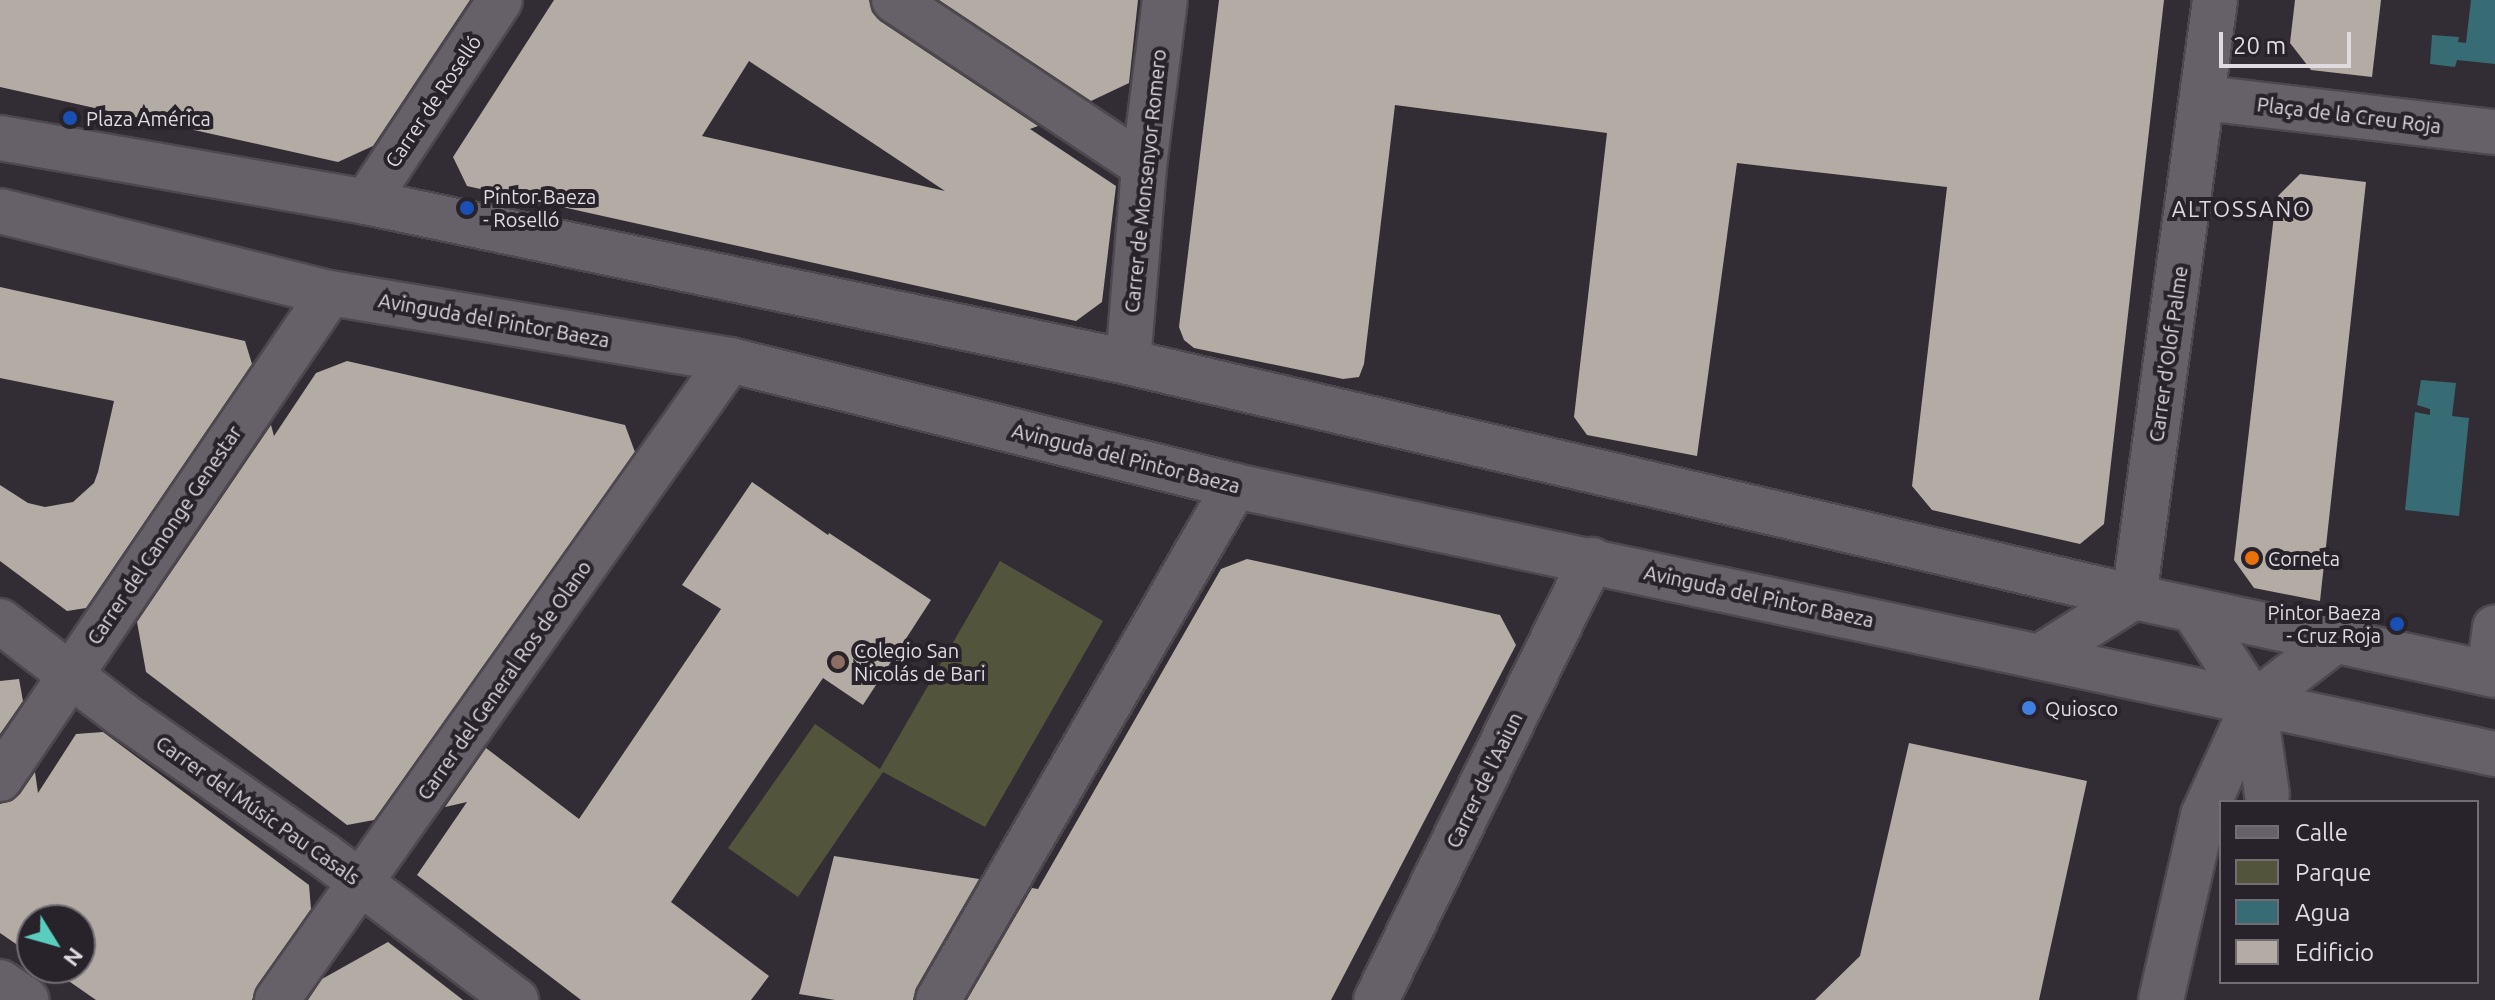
<!DOCTYPE html>
<meta charset="utf-8">
<style>
body{margin:0}
#map{position:relative;width:2495px;height:1000px;overflow:hidden;background:#322d34;font-family:Ubuntu,sans-serif}
div>[style]{position:absolute}
.green>*{inset:0;background:#52553b}
.water>*{inset:0;background:#376c74}
.building>*{inset:0;background:#b2aca4}
.roads{filter:drop-shadow(2px 0 #4d484e) drop-shadow(-2px 0 #4d484e) drop-shadow(0 2px #4d484e) drop-shadow(0 -2px #4d484e)}
.minor>*{height:44px;margin:-22px;padding:0 22px;transform-origin:22px;border-radius:22px;background:#666068}
.dots>*{width:22px;height:22px;translate:-50% -50%;box-sizing:border-box;border:4px solid #28232a;border-radius:50%}
span{translate:-50% -50%;white-space:nowrap;text-align:center;line-height:1.15;-webkit-text-stroke:8px #28232a;paint-order:stroke}
.street-label{font-size:20px;color:#dfdbe0}
.poi-label{font-size:20px;color:#dfdbe0}
.left{translate:0 -50%;text-align:left}
.right{translate:-100% -50%;text-align:right}
.neighbourhood-label{font-size:22px;color:#ded8e0;letter-spacing:2px}
.legend{position:absolute;left:2219px;top:800px;width:260px;height:184px;box-sizing:border-box;background:#28232a;border:2px solid #716d73;margin:0;padding:10px 14px;list-style:none;font-size:24px;color:#dfdbe0}
.legend li{display:flex;align-items:center;gap:16px;height:40px}
.legend b{width:40px;border:2px solid #716d73}
.north{position:absolute;left:16px;top:904px;width:80px;height:80px;box-sizing:border-box;background:#28232a;border:2px solid #716d73;border-radius:50%;rotate:127deg;font-size:22px;font-weight:700;line-height:32px;text-align:center;color:#dfdbe0}
.north::after{content:'';display:block;margin:auto;width:28px;height:36px;background:#59cebe;clip-path:polygon(50% 0,100% 100%,50% 72%,0 100%)}
.scale{position:absolute;left:2219px;top:32px;width:132px;height:36px;box-sizing:border-box;border:4px solid #dfdbe0;border-top:0;padding-left:10px;font-size:24px;line-height:28px;white-space:nowrap;color:#dfdbe0;-webkit-text-stroke:6px #28232a;paint-order:stroke}
</style>
<div id="map">
<div class="green">
<i style="clip-path:polygon(1000px 561px,1103px 621px,985px 827px,883px 772px,798px 897px,728px 848px,815px 724px,880px 769px)"></i>
</div>
<div class="water">
<i style="clip-path:polygon(2471px 0,2495px 0,2495px 64px,2457px 60px,2455px 67px,2430px 64px,2432px 35px,2459px 37px,2458px 42px,2466px 43px)"></i>
<i style="clip-path:polygon(2421px 380px,2456px 383px,2452px 416px,2469px 418px,2459px 516px,2405px 510px,2415px 412px,2430px 415px,2430px 409px,2417px 405px)"></i>
</div>
<div class="building">
<i style="clip-path:polygon(0 0,470px 0,373px 146px,338px 162px,0 87px)"></i>
<i style="clip-path:polygon(evenodd,554px 0,869px 0,872px 12px,880px 21px,1038px 126px,1030px 129px,1116px 186px,1102px 302px,1076px 321px,467px 186px,453px 157px,554px 0,749px 61px,945px 191px,702px 136px,749px 61px)"></i>
<i style="clip-path:polygon(939px 0,1138px 0,1129px 83px,1091px 101px)"></i>
<i style="clip-path:polygon(1219px 0,2164px 0,2104px 524px,2080px 544px,1932px 510px,1912px 486px,1947px 187px,1737px 163px,1697px 456px,1587px 435px,1574px 417px,1607px 133px,1395px 105px,1364px 364px,1359px 377px,1343px 379px,1194px 348px,1184px 340px,1179px 327px)"></i>
<i style="clip-path:polygon(2295px 0,2381px 0,2372px 77px,2311px 70px,2290px 43px)"></i>
<i style="clip-path:polygon(2300px 174px,2366px 182px,2320px 601px,2254px 588px,2234px 560px,2276px 198px)"></i>
<i style="clip-path:polygon(0 287px,245px 341px,252px 364px,86px 608px,67px 611px,0 561px,0 485px,28px 503px,45px 507px,73px 502px,94px 483px,98px 472px,114px 401px,0 378px)"></i>
<i style="clip-path:polygon(347px 361px,625px 425px,635px 452px,374px 820px,347px 825px,146px 672px,137px 622px,271px 425px,274px 436px,316px 373px)"></i>
<i style="clip-path:polygon(752px 482px,828px 535px,829px 533px,931px 600px,863px 705px,823px 678px,671px 902px,769px 976px,751px 1000px,581px 1000px,417px 875px,467px 802px,445px 807px,486px 748px,579px 819px,721px 609px,682px 585px)"></i>
<i style="clip-path:polygon(1247px 559px,1500px 615px,1516px 645px,1331px 1000px,967px 1000px,1032px 888px,1038px 889px,1221px 569px)"></i>
<i style="clip-path:polygon(19px 679px,23px 701px,0 734px,0 681px)"></i>
<i style="clip-path:polygon(103px 732px,309px 885px,311px 909px,257px 986px,252px 1000px,96px 1000px,50px 968px,80px 968px,80px 920px,32px 920px,32px 955px,0 933px,0 804px,12px 801px,20px 794px,35px 772px,38px 793px,76px 734px)"></i>
<i style="clip-path:polygon(1909px 743px,2087px 781px,2039px 1000px,1815px 1000px,1860px 956px)"></i>
<i style="clip-path:polygon(834px 856px,979px 879px,916px 988px,913px 1000px,835px 1000px,799px 994px)"></i>
<i style="clip-path:polygon(388px 942px,463px 1000px,308px 1000px,322px 979px)"></i>
</div>
<div class="roads">
<div class="minor">
<i style="left:894px;top:0;width:300px;rotate:33.6deg"></i>
<i style="left:2204px;top:98px;width:293px;rotate:6.7deg"></i>
<i style="left:0;top:138px;width:372px;rotate:9.9deg"></i>
<i style="left:366px;top:202px;width:779px;rotate:11.86deg"></i>
<i style="left:1128px;top:362px;width:1033px;rotate:13.15deg"></i>
<i style="left:2134px;top:597px;width:369px;rotate:12.2deg"></i>
<i style="left:366px;top:202px;width:242px;rotate:-56.4deg"></i>
<i style="left:0;top:211px;width:340px;rotate:14deg"></i>
<i style="left:330px;top:293px;width:406px;rotate:9.5deg"></i>
<i style="left:730px;top:360px;width:520px;rotate:14.01deg"></i>
<i style="left:1235px;top:486px;width:1288px;rotate:12.01deg"></i>
<i style="left:1128px;top:362px;width:197px;rotate:-85.3deg"></i>
<i style="left:1144px;top:166px;width:167px;rotate:-82.8deg"></i>
<i style="left:2193px;top:610px;width:111px;rotate:56.7deg"></i>
<i style="left:2254px;top:703px;width:92px;rotate:81.9deg"></i>
<i style="left:0;top:621px;width:153px;rotate:37.5deg"></i>
<i style="left:121px;top:714px;width:247px;rotate:34.8deg"></i>
<i style="left:324px;top:855px;width:241px;rotate:37.1deg"></i>
<i style="left:2039px;top:657px;width:112px;rotate:-32.3deg"></i>
<i style="left:2134px;top:597px;width:602px;rotate:-82.27deg"></i>
<i style="left:2489px;top:674px;width:47px;rotate:-82.7deg"></i>
<i style="left:0;top:779px;width:587px;rotate:-55.82deg"></i>
<i style="left:0;top:982px;width:32px;rotate:34deg"></i>
<i style="left:277px;top:1000px;width:784px;rotate:-54.71deg"></i>
<i style="left:938px;top:1000px;width:594px;rotate:-59.98deg"></i>
<i style="left:1376px;top:1000px;width:490px;rotate:-63.9deg"></i>
<i style="left:2161px;top:1000px;width:190px;rotate:-77.2deg"></i>
<i style="left:2203px;top:815px;width:123px;rotate:-65.5deg"></i>
<i style="left:2254px;top:703px;width:103px;rotate:-37.5deg"></i>
</div>
</div>
<div class="dots">
<i style="left:70px;top:118px;background:#1a4fb4"></i>
<i style="left:467px;top:208px;background:#1a4fb4"></i>
<i style="left:2252px;top:558px;background:#e8710a"></i>
<i style="left:2397px;top:624px;background:#1a4fb4"></i>
<i style="left:838px;top:662px;background:#8d6e63"></i>
<i style="left:2029px;top:708px;background:#3f7fe0"></i>
</div>
<div class="street-label">
<span style="left:433px;top:101px;rotate:-56deg">Carrer de Roselló</span>
<span style="left:2349px;top:115px;rotate:7deg">Plaça de la Creu Roja</span>
<span style="left:1145px;top:181px;rotate:-84deg">Carrer de Monsenyor Romero</span>
<span style="left:494px;top:320px;rotate:10deg">Avinguda del Pintor Baeza</span>
<span style="left:2168px;top:354px;rotate:-82deg">Carrer d'Olof Palme</span>
<span style="left:1126px;top:458px;rotate:14deg">Avinguda del Pintor Baeza</span>
<span style="left:164px;top:535px;rotate:-56deg">Carrer del Canonge Genestar</span>
<span style="left:1759px;top:596px;rotate:12deg">Avinguda del Pintor Baeza</span>
<span style="left:504px;top:680px;rotate:-55deg">Carrer del General Ros de Olano</span>
<span style="left:1484px;top:780px;rotate:-64deg">Carrer de l'Aaiun</span>
<span style="left:258px;top:810px;rotate:35deg">Carrer del Músic Pau Casals</span>
</div>
<div class="poi-label">
<span class="left" style="left:86px;top:118px">Plaza América</span>
<span class="left" style="left:483px;top:208px">Pintor Baeza<br>- Roselló</span>
<span class="left" style="left:2268px;top:558px">Corneta</span>
<span class="right" style="left:2381px;top:624px">Pintor Baeza<br>- Cruz Roja</span>
<span class="left" style="left:854px;top:662px">Colegio San<br>Nicolás de Bari</span>
<span class="left" style="left:2045px;top:708px">Quiosco</span>
</div>
<div class="neighbourhood-label">
<span style="left:2242px;top:209px">ALTOSSANO</span>
</div>
<ul class="legend">
<li><b style="height:10px;background:#666068"></b>Calle</li>
<li><b style="height:22px;background:#52553b"></b>Parque</li>
<li><b style="height:22px;background:#376c74"></b>Agua</li>
<li><b style="height:22px;background:#b2aca4"></b>Edificio</li>
</ul>
<div class="north">N</div>
<div class="scale">20 m</div>
</div>
